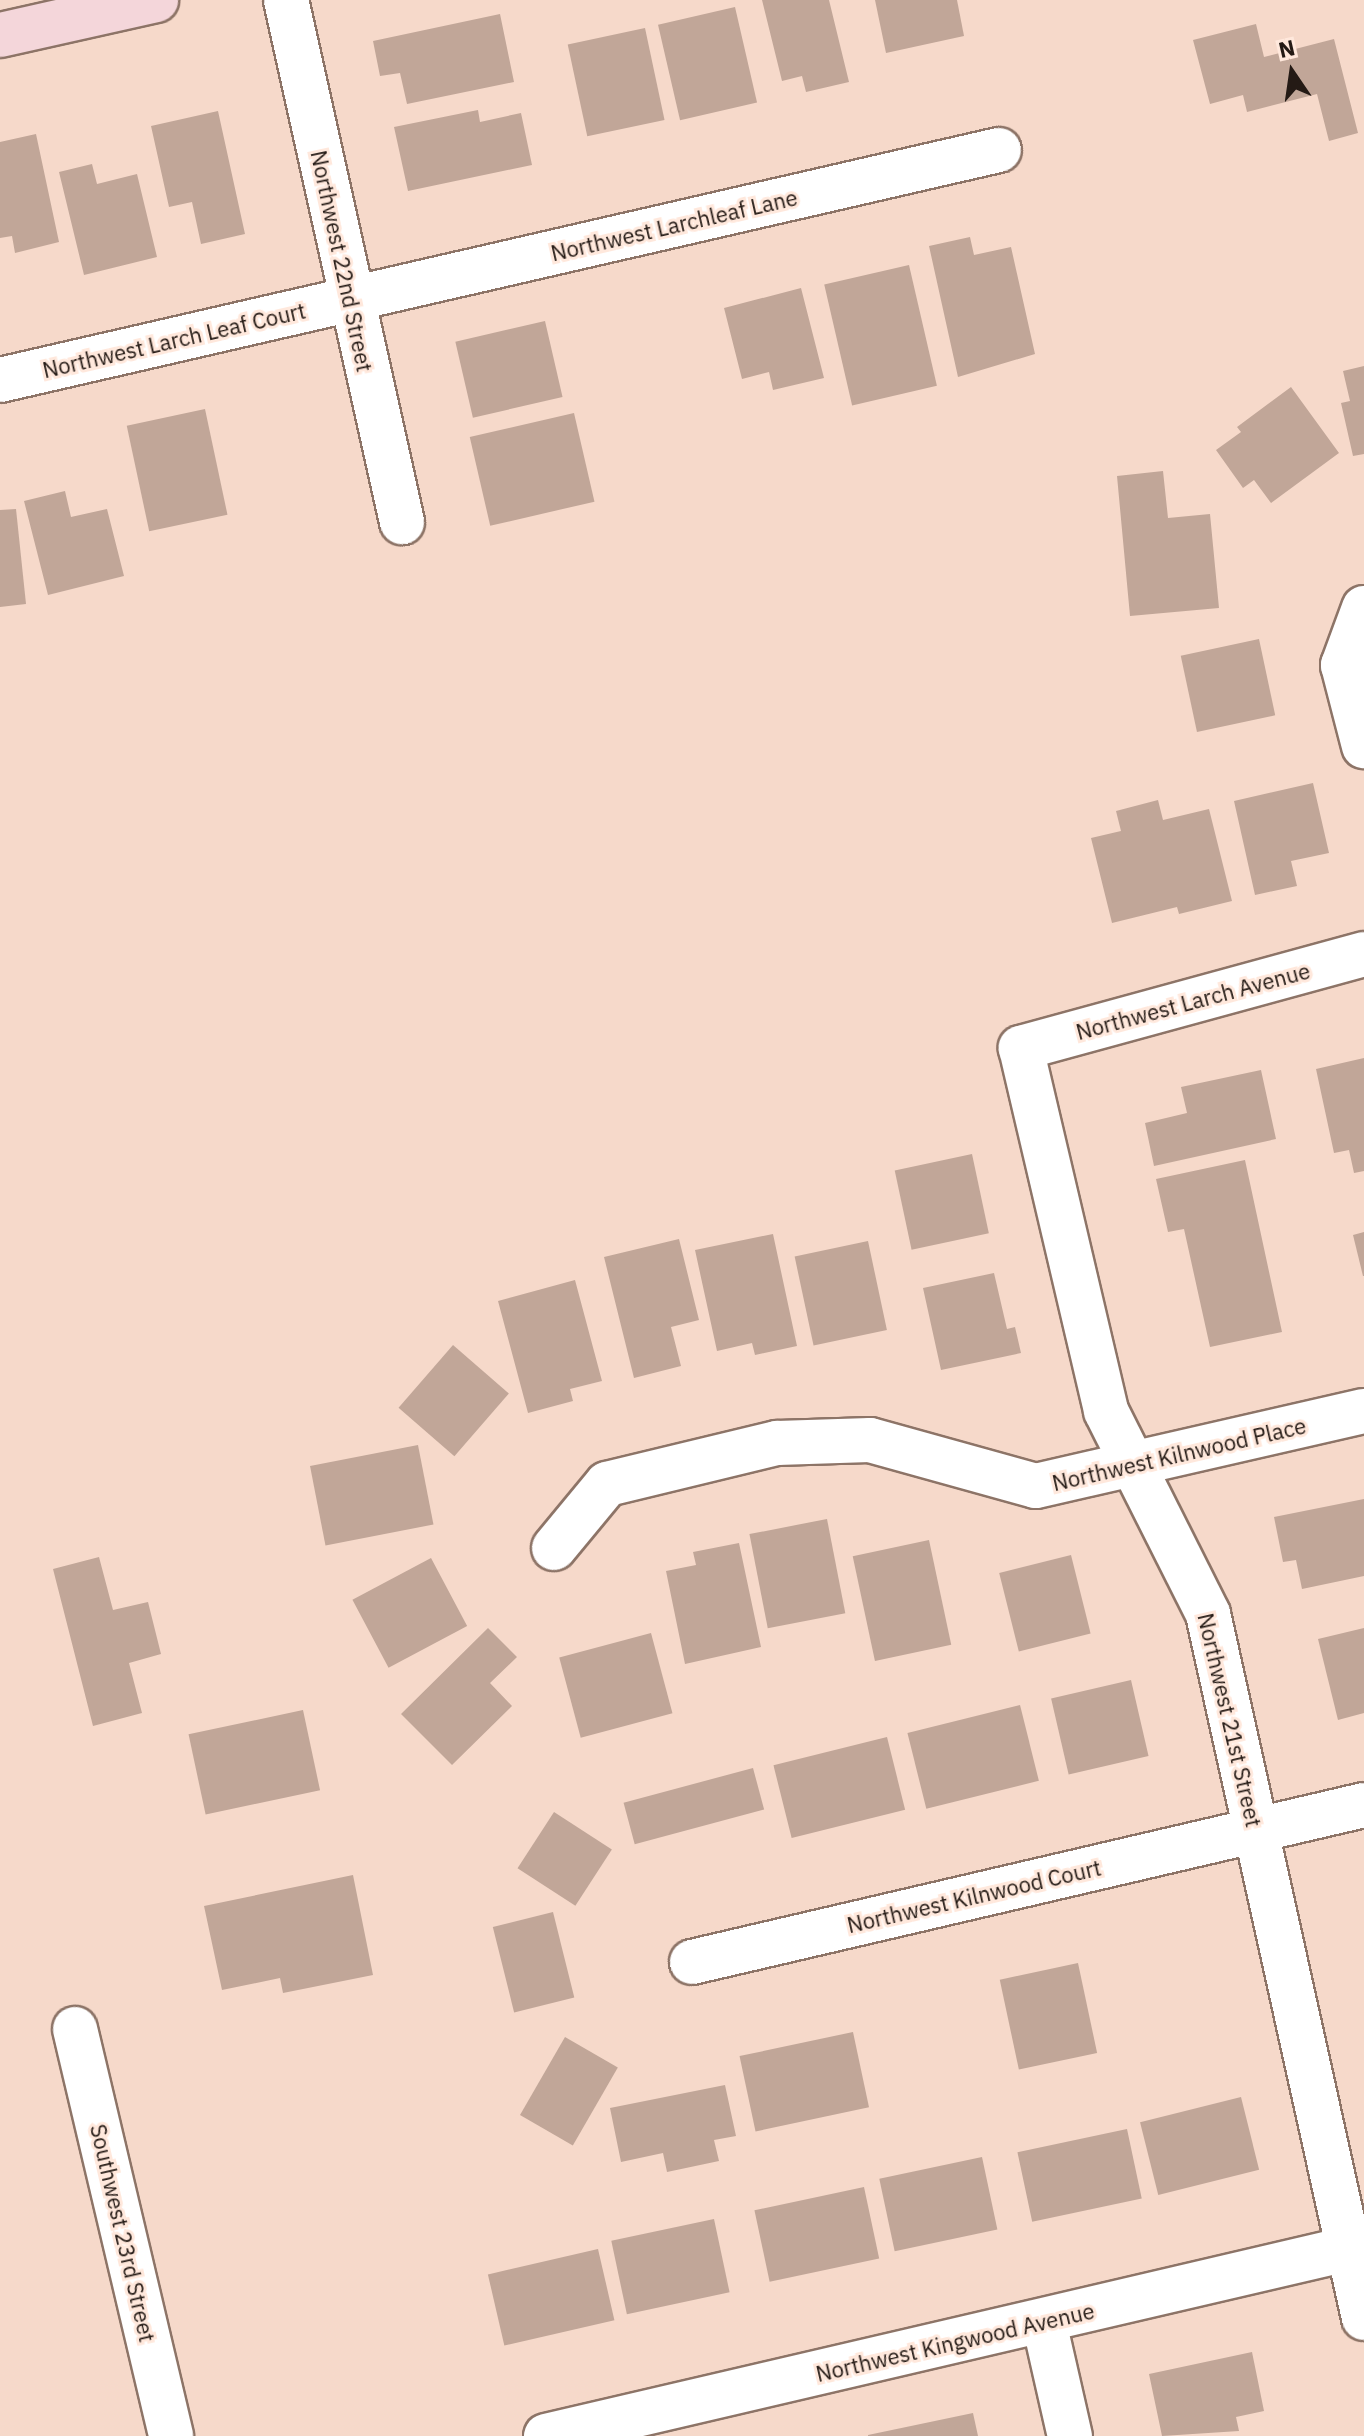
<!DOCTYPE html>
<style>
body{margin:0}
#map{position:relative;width:1364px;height:2436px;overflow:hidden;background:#f6d9ca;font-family:"IBM Plex Sans",sans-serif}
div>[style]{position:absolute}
.building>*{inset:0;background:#c1a698;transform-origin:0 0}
.roads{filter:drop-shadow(2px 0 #8d7467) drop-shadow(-2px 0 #8d7467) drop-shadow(0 2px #8d7467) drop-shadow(0 -2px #8d7467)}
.street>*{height:44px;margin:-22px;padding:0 22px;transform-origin:22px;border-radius:22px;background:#fff}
.secondary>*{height:44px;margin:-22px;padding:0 22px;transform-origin:22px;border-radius:22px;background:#f4d6da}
span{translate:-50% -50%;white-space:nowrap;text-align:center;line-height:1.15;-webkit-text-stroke:6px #ffe8dc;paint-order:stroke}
.street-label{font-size:22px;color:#241a15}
.north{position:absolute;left:1252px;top:32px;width:80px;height:80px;-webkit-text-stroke:6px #ffe8dc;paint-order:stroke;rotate:347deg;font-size:22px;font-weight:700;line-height:32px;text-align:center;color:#241a15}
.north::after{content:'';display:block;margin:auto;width:28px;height:36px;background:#241a15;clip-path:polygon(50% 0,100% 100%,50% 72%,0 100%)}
</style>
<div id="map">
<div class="building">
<i style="clip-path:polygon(762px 0,829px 0,849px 82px,806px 92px,802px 76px,782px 81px)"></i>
<i style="clip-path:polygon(875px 0,957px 0,964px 36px,886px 53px)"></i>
<i style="left:735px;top:7px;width:98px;height:79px;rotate:77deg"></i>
<i style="clip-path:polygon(500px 14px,514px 82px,407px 104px,400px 73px,380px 76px,373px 41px)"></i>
<i style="clip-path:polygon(1256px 24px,1264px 57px,1334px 39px,1358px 133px,1329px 141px,1317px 94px,1247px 112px,1243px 95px,1210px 104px,1193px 40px)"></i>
<i style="left:645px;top:28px;width:94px;height:79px;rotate:78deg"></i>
<i style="clip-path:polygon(478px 110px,480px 122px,521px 113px,532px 165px,408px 191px,394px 127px)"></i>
<i style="clip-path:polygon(218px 111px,245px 234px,201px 244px,192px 202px,169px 207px,151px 126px)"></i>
<i style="clip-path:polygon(36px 134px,59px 242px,15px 253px,12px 236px,0 238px,0 142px)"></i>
<i style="clip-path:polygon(92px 164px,97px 184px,137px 174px,157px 257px,84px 275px,59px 172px)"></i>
<i style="clip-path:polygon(970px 237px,974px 255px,1011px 247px,1035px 354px,958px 377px,929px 246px)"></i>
<i style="left:909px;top:265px;width:124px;height:87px;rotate:77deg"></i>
<i style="clip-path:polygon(801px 288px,824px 378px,773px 390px,769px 372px,742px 379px,724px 308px)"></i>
<i style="left:545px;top:321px;width:78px;height:92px;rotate:77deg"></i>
<i style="clip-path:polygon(1364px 366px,1364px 454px,1353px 456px,1341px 403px,1350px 401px,1343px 371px)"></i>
<i style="clip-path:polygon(1291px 387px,1339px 453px,1271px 503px,1254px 480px,1243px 488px,1216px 450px,1241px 432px,1237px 427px)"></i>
<i style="left:205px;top:409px;width:108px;height:80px;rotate:78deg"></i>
<i style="left:574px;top:413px;width:91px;height:107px;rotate:77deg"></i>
<i style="clip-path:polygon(1163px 471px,1168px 518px,1210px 514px,1219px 608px,1130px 616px,1117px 476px)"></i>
<i style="clip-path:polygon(65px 491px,71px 517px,107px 509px,124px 576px,48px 595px,24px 501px)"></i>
<i style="clip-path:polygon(16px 509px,26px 604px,0 607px,0 510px)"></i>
<i style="left:1259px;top:639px;width:78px;height:80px;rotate:78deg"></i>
<i style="clip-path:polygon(1313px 783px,1329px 853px,1291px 861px,1297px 886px,1255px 895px,1234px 801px)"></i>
<i style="clip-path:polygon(1158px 800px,1163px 820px,1209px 809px,1232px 901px,1179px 914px,1177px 907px,1112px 923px,1091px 838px,1121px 831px,1116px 811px)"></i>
<i style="clip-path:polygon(1364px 1058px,1364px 1171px,1354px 1173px,1349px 1150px,1334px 1153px,1316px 1069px)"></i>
<i style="clip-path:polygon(1261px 1070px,1276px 1139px,1154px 1166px,1145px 1123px,1187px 1113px,1181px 1087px)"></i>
<i style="left:972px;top:1154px;width:81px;height:79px;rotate:78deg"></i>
<i style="clip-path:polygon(1245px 1160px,1282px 1332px,1210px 1347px,1184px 1229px,1168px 1232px,1156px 1179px)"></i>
<i style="clip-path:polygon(1364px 1232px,1364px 1276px,1363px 1276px,1353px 1235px)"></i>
<i style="clip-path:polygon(773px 1234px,797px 1346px,755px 1355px,752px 1343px,717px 1351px,695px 1250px)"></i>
<i style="clip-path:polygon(679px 1239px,699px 1320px,671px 1327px,681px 1366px,634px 1378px,604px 1257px)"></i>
<i style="left:868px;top:1241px;width:91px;height:75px;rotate:78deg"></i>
<i style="clip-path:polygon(994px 1273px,1007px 1329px,1015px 1327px,1021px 1353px,941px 1370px,923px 1288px)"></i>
<i style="clip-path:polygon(575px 1280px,602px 1381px,570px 1389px,573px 1401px,528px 1413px,498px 1301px)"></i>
<i style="left:453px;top:1345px;width:74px;height:83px;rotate:41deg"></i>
<i style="left:418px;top:1445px;width:81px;height:110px;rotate:79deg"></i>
<i style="clip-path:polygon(1364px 1499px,1364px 1576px,1302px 1589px,1296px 1560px,1283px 1562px,1274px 1517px)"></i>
<i style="left:827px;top:1519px;width:96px;height:79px;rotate:79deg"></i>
<i style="left:929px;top:1540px;width:107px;height:78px;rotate:78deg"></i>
<i style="clip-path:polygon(739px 1543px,761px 1647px,685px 1664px,666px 1571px,696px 1565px,693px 1552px)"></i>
<i style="left:1071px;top:1555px;width:81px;height:74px;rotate:76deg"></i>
<i style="clip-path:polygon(99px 1557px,113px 1610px,148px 1602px,161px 1654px,129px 1663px,142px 1713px,93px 1726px,53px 1569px)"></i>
<i style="left:431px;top:1558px;width:77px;height:89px;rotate:62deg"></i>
<i style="clip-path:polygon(488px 1628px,517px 1657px,490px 1683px,512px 1706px,452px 1765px,401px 1714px)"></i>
<i style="clip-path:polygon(1364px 1628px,1364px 1713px,1338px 1720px,1318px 1639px)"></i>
<i style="left:651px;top:1633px;width:83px;height:95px;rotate:75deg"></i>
<i style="left:1131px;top:1680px;width:78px;height:82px;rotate:77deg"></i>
<i style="left:1020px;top:1705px;width:78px;height:116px;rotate:76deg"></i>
<i style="left:303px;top:1710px;width:82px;height:117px;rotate:78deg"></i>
<i style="left:887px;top:1737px;width:75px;height:117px;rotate:76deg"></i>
<i style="left:753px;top:1768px;width:43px;height:134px;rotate:75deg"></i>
<i style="left:554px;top:1812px;width:69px;height:67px;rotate:33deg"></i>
<i style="clip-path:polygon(353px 1875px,373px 1975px,283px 1993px,280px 1978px,222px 1990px,204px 1906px)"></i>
<i style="left:553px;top:1912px;width:88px;height:62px;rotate:76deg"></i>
<i style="left:1078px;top:1963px;width:92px;height:80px;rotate:78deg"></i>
<i style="left:853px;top:2032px;width:77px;height:116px;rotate:78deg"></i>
<i style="left:565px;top:2037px;width:61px;height:90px;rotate:30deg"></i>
<i style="clip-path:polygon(725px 2085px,736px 2136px,714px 2140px,719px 2161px,667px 2172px,663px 2153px,621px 2162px,610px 2108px)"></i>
<i style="left:1241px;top:2097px;width:75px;height:104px;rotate:76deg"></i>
<i style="left:1127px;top:2129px;width:71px;height:112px;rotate:78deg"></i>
<i style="left:982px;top:2157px;width:74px;height:105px;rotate:78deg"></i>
<i style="left:864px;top:2187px;width:73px;height:112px;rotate:78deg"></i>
<i style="left:714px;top:2219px;width:75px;height:105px;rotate:78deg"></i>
<i style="left:598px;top:2249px;width:73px;height:113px;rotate:77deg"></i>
<i style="clip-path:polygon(1252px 2352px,1264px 2411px,1236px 2417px,1239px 2431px,1162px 2436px,1149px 2374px)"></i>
<i style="clip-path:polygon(973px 2413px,978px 2436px,868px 2436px,868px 2435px)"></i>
</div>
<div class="roads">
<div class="street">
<i style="left:286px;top:0;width:535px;rotate:77.47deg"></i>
<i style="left:0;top:380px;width:1025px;rotate:-12.97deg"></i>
<i style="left:1364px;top:608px;width:61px;rotate:110.2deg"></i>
<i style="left:1343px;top:665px;width:84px;rotate:75.5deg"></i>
<i style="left:1364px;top:954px;width:356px;rotate:164.7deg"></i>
<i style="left:1021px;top:1048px;width:373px;rotate:76.8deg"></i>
<i style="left:1106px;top:1411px;width:227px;rotate:63.3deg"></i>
<i style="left:1208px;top:1614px;width:721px;rotate:77.51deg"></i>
<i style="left:554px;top:1548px;width:83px;rotate:-50.4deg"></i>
<i style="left:607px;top:1484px;width:175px;rotate:-13.6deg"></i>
<i style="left:777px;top:1443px;width:93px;rotate:-1.8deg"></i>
<i style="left:870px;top:1440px;width:172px;rotate:15.5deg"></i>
<i style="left:1036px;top:1486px;width:336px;rotate:-12.9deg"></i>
<i style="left:692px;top:1962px;width:690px;rotate:-13.15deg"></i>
<i style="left:75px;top:2029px;width:418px;rotate:76.7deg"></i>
<i style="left:1044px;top:2322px;width:117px;rotate:77.2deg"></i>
<i style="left:546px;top:2436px;width:840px;rotate:-13.14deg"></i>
</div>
<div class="secondary">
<i style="left:0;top:35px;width:160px;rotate:-12.6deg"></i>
</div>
</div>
<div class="street-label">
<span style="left:674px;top:225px;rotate:-13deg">Northwest Larchleaf Lane</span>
<span style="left:342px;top:261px;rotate:78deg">Northwest 22nd Street</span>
<span style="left:174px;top:340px;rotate:-13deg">Northwest Larch Leaf Court</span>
<span style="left:1193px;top:1001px;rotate:-15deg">Northwest Larch Avenue</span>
<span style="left:1179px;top:1454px;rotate:-13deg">Northwest Kilnwood Place</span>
<span style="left:1230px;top:1720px;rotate:77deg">Northwest 21st Street</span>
<span style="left:974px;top:1896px;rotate:-13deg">Northwest Kilnwood Court</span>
<span style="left:123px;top:2233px;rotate:77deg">Southwest 23rd Street</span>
<span style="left:955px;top:2342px;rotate:-13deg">Northwest Kingwood Avenue</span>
</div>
<div class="north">N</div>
</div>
